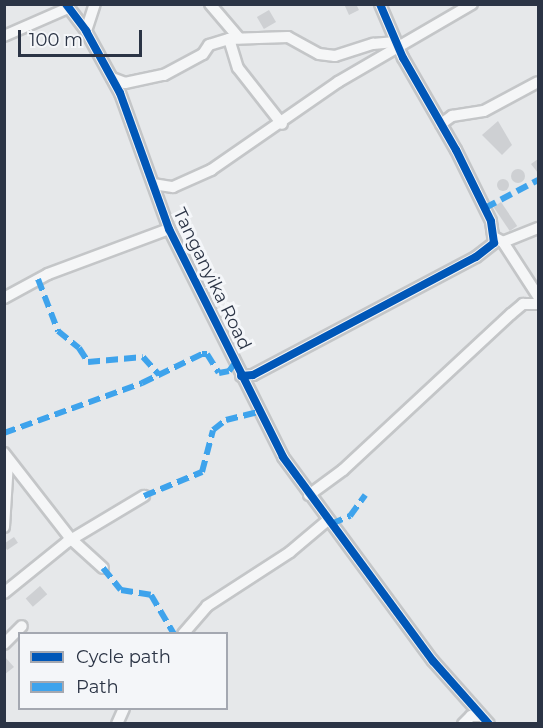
<!DOCTYPE html>
<style>
body{margin:0}
#map{position:relative;width:543px;height:728px;overflow:hidden;background:#e6e8ea;font-family:Montserrat,sans-serif}
div>[style]{position:absolute}
.building>*{inset:0;background:#ced0d3;transform-origin:0 0}
.round{border-radius:50%}
.roads{filter:drop-shadow(2px 0 #c4c6c8) drop-shadow(-2px 0 #c4c6c8) drop-shadow(0 2px #c4c6c8) drop-shadow(0 -2px #c4c6c8)}
.minor>*{height:10px;margin:-5px;padding:0 5px;transform-origin:5px;border-radius:5px;background:#f5f6f7}
.quiet>*{height:6px;margin-top:-3px;transform-origin:0;background:repeating-linear-gradient(90deg,#3ea3ec 0 12px,transparent 0 18px)}
.cycleway>*{height:8px;margin:-4px;padding:0 4px;transform-origin:4px;border-radius:4px;background:#0057b8}
span{translate:-50% -50%;white-space:nowrap;text-align:center;line-height:1.15;-webkit-text-stroke:6px #f4f6f9;paint-order:stroke}
.street-label{font-size:18px;color:#2b3445}
.frame{position:absolute;inset:0;border:6px solid #2b3445;pointer-events:none}
.legend{position:absolute;left:18px;top:632px;width:210px;height:78px;box-sizing:border-box;background:#f4f6f9;border:2px solid #a4a8b1;margin:0;padding:8px 10px;list-style:none;font-size:18px;color:#2b3445}
.legend li{display:flex;align-items:center;gap:12px;height:30px}
.legend b{width:30px;border:2px solid #a4a8b1}
.scale{position:absolute;left:18px;top:30px;width:124px;height:27px;box-sizing:border-box;border:3px solid #2b3445;border-top:0;padding-left:8px;font-size:18px;line-height:21px;white-space:nowrap;color:#2b3445;-webkit-text-stroke:4px #f4f6f9;paint-order:stroke}
</style>
<div id="map">
<div class="building">
<i style="clip-path:polygon(344px 4px,356px 4px,359px 10px,349px 15px)"></i>
<i style="left:269px;top:10px;width:14px;height:14px;rotate:60deg"></i>
<i style="clip-path:polygon(498px 121px,512px 145px,502px 155px,482px 135px)"></i>
<i style="clip-path:polygon(538px 159px,538px 173px,531px 164px)"></i>
<i class="round" style="left:511px;top:169px;width:14px;height:14px"></i>
<i class="round" style="left:497px;top:179px;width:12px;height:12px"></i>
<i style="left:501px;top:202px;width:29px;height:9px;rotate:56deg"></i>
<i style="left:14px;top:537px;width:7px;height:13px;rotate:56deg"></i>
<i style="left:40px;top:586px;width:11px;height:19px;rotate:49deg"></i>
<i style="clip-path:polygon(4px 656px,14px 667px,4px 675px)"></i>
</div>
<div class="roads">
<div class="minor">
<i style="left:66px;top:4px;width:34px;rotate:53deg"></i>
<i style="left:86px;top:31px;width:71px;rotate:61.3deg"></i>
<i style="left:120px;top:93px;width:145px;rotate:70.2deg"></i>
<i style="left:169px;top:229px;width:255px;rotate:63.4deg"></i>
<i style="left:283px;top:457px;width:253px;rotate:53.7deg"></i>
<i style="left:433px;top:661px;width:84px;rotate:48.4deg"></i>
<i style="left:210px;top:4px;width:45px;rotate:49.5deg"></i>
<i style="left:86px;top:31px;width:28px;rotate:-72deg"></i>
<i style="left:4px;top:36px;width:70px;rotate:-23.6deg"></i>
<i style="left:229px;top:39px;width:30px;rotate:73deg"></i>
<i style="left:238px;top:68px;width:71px;rotate:51.8deg"></i>
<i style="left:112px;top:78px;width:14px;rotate:21deg"></i>
<i style="left:125px;top:83px;width:40px;rotate:-12deg"></i>
<i style="left:164px;top:75px;width:44px;rotate:-28.3deg"></i>
<i style="left:203px;top:54px;width:11px;rotate:-56deg"></i>
<i style="left:209px;top:45px;width:21px;rotate:-17deg"></i>
<i style="left:229px;top:39px;width:59px;rotate:-1.9deg"></i>
<i style="left:288px;top:37px;width:35px;rotate:29deg"></i>
<i style="left:319px;top:54px;width:16px;rotate:7deg"></i>
<i style="left:335px;top:56px;width:40px;rotate:-18deg"></i>
<i style="left:373px;top:44px;width:22px;rotate:-5deg"></i>
<i style="left:441px;top:124px;width:14px;rotate:-36deg"></i>
<i style="left:452px;top:116px;width:32px;rotate:-9deg"></i>
<i style="left:484px;top:111px;width:61px;rotate:-28.2deg"></i>
<i style="left:153px;top:184px;width:20px;rotate:9deg"></i>
<i style="left:173px;top:187px;width:42px;rotate:-24.1deg"></i>
<i style="left:211px;top:170px;width:155px;rotate:-34.7deg"></i>
<i style="left:338px;top:82px;width:155px;rotate:-30.2deg"></i>
<i style="left:494px;top:237px;width:10px;rotate:29deg"></i>
<i style="left:503px;top:242px;width:64px;rotate:57.1deg"></i>
<i style="left:503px;top:242px;width:38px;rotate:-22deg"></i>
<i style="left:4px;top:298px;width:50px;rotate:-28.6deg"></i>
<i style="left:48px;top:274px;width:129px;rotate:-20.4deg"></i>
<i style="left:241px;top:376px;width:12px;rotate:-5deg"></i>
<i style="left:253px;top:375px;width:252px;rotate:-27.9deg"></i>
<i style="left:476px;top:257px;width:23px;rotate:-38deg"></i>
<i style="left:494px;top:243px;width:22px;rotate:-98deg"></i>
<i style="left:491px;top:221px;width:79px;rotate:-116.2deg"></i>
<i style="left:456px;top:150px;width:106px;rotate:-119.9deg"></i>
<i style="left:403px;top:58px;width:59px;rotate:-113.1deg"></i>
<i style="left:4px;top:453px;width:109px;rotate:52.1deg"></i>
<i style="left:71px;top:539px;width:43px;rotate:42.2deg"></i>
<i style="left:309px;top:495px;width:42px;rotate:-36.3deg"></i>
<i style="left:343px;top:470px;width:229px;rotate:-42.9deg"></i>
<i style="left:511px;top:314px;width:16px;rotate:-40deg"></i>
<i style="left:523px;top:304px;width:15px"></i>
<i style="left:4px;top:527px;width:66px;rotate:-86.5deg"></i>
<i style="left:4px;top:593px;width:81px;rotate:-39deg"></i>
<i style="left:67px;top:542px;width:90px;rotate:-30.9deg"></i>
<i style="left:183px;top:634px;width:37px;rotate:-49deg"></i>
<i style="left:207px;top:606px;width:99px;rotate:-33deg"></i>
<i style="left:290px;top:552px;width:50px;rotate:-40.1deg"></i>
<i style="left:4px;top:644px;width:25px;rotate:-45deg"></i>
<i style="left:117px;top:724px;width:17px;rotate:-66deg"></i>
<i style="left:463px;top:724px;width:11px;rotate:-45deg"></i>
<i style="left:471px;top:716px;width:9px"></i>
</div>
</div>
<div class="quiet">
<i style="left:485px;top:208px;width:60px;rotate:-27.8deg"></i>
<i style="left:38px;top:279px;width:56px;rotate:69deg"></i>
<i style="left:58px;top:331px;width:27px;rotate:39deg"></i>
<i style="left:79px;top:348px;width:17px;rotate:57deg"></i>
<i style="left:88px;top:362px;width:55px;rotate:-5.2deg"></i>
<i style="left:143px;top:357px;width:24px;rotate:48deg"></i>
<i style="left:4px;top:433px;width:147px;rotate:-19.9deg"></i>
<i style="left:142px;top:383px;width:67px;rotate:-25.8deg"></i>
<i style="left:202px;top:354px;width:5px"></i>
<i style="left:207px;top:354px;width:22px;rotate:58deg"></i>
<i style="left:219px;top:373px;width:10px;rotate:-11deg"></i>
<i style="left:229px;top:371px;width:10px;rotate:-53deg"></i>
<i style="left:144px;top:496px;width:63px;rotate:-22.5deg"></i>
<i style="left:202px;top:472px;width:43px;rotate:-75.3deg"></i>
<i style="left:213px;top:430px;width:16px;rotate:-38deg"></i>
<i style="left:226px;top:420px;width:34px;rotate:-14deg"></i>
<i style="left:331px;top:524px;width:21px;rotate:-23deg"></i>
<i style="left:350px;top:516px;width:26px;rotate:-54deg"></i>
<i style="left:103px;top:568px;width:28px;rotate:51deg"></i>
<i style="left:121px;top:590px;width:30px;rotate:9deg"></i>
<i style="left:151px;top:595px;width:45px;rotate:59.5deg"></i>
</div>
<div class="cycleway">
<i style="left:66px;top:4px;width:34px;rotate:53deg"></i>
<i style="left:86px;top:31px;width:71px;rotate:61.3deg"></i>
<i style="left:120px;top:93px;width:145px;rotate:70.2deg"></i>
<i style="left:169px;top:229px;width:255px;rotate:63.4deg"></i>
<i style="left:283px;top:457px;width:253px;rotate:53.7deg"></i>
<i style="left:433px;top:661px;width:84px;rotate:48.4deg"></i>
<i style="left:241px;top:376px;width:12px;rotate:-5deg"></i>
<i style="left:253px;top:375px;width:252px;rotate:-27.9deg"></i>
<i style="left:476px;top:257px;width:23px;rotate:-38deg"></i>
<i style="left:494px;top:243px;width:22px;rotate:-98deg"></i>
<i style="left:491px;top:221px;width:79px;rotate:-116.2deg"></i>
<i style="left:456px;top:150px;width:106px;rotate:-119.9deg"></i>
<i style="left:403px;top:58px;width:59px;rotate:-113.1deg"></i>
</div>
<div class="street-label">
<span style="left:212px;top:279px;rotate:64deg">Tanganyika Road</span>
</div>
<div class="frame"></div>
<ul class="legend">
<li><b style="height:8px;background:#0057b8"></b>Cycle path</li>
<li><b style="height:8px;background:#3ea3ec"></b>Path</li>
</ul>
<div class="scale">100 m</div>
</div>
